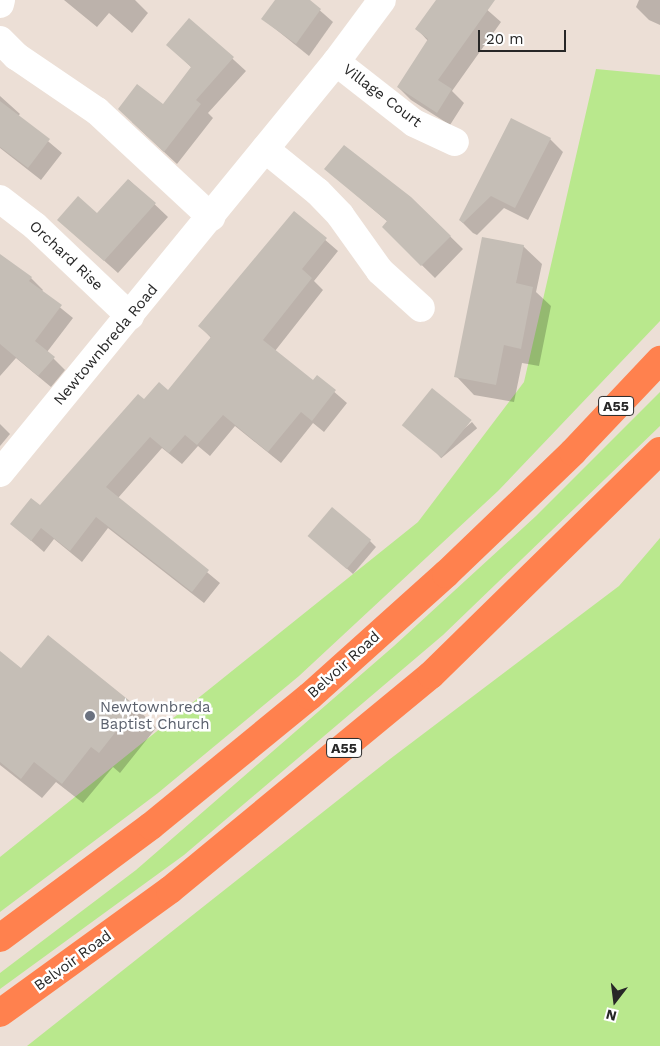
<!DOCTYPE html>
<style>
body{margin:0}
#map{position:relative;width:660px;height:1046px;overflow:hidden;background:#ecdfd6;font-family:"Work Sans",sans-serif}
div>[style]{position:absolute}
.green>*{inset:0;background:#b9e88d}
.shadow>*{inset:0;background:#0003;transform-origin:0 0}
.building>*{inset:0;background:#c5beb6;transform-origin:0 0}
.minor>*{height:28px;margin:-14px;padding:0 14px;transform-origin:14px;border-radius:14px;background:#fff}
.highway>*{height:28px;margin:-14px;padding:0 14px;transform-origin:14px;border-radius:14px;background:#ff814e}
.dots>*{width:14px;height:14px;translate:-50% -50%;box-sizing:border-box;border:2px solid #fff;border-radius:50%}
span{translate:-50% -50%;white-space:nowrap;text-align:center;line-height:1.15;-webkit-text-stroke:5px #fff;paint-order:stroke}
.shield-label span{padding:1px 4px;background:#fff;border:1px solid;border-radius:4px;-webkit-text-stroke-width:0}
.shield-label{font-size:14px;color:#272727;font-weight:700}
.street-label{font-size:15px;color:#272727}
.worship-label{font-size:15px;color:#5b616d}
.left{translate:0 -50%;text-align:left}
.north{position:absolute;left:590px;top:976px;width:50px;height:50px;-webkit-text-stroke:4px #fff;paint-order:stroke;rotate:195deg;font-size:14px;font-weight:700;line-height:20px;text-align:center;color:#272727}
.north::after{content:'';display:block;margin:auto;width:18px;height:22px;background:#272727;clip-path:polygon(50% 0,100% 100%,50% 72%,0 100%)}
.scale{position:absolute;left:478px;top:30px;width:88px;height:22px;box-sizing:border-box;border:2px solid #272727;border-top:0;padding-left:6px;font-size:15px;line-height:18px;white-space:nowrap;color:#272727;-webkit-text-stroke:4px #fff;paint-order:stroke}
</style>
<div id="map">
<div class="green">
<i style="clip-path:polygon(596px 69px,660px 75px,660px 321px,498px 491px,299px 676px,158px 793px,0 912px,0 857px,418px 522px,524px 382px)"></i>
<i style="clip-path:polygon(660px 392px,660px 426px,443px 635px,184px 855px,0 989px,0 973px,136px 870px,394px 646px,536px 516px)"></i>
<i style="clip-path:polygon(660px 538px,660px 1046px,27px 1046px,390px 759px,619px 586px)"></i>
</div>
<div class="shadow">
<i style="clip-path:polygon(64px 0,135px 0,148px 13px,132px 33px,109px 13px,97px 27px)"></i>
<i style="clip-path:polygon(277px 0,308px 0,333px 22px,309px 56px,263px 19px)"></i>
<i style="clip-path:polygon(438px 0,476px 0,501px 22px,452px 91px,464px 103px,450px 125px,411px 100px,398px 87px,428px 41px,417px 29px)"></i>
<i style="clip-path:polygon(639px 0,660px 0,660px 25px,649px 20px,636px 7px)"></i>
<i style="clip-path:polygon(190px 20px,246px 71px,208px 113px,213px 118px,177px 164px,132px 122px,163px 106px,192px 68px,168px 45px)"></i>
<i style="clip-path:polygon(0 96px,20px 114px,18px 116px,62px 153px,41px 180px,0 148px)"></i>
<i style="clip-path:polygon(550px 139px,563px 152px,528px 220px,504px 208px,477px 235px,473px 233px,460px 220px)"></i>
<i style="clip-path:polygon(326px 169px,411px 198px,463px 249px,435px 278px,383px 227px,388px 222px)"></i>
<i style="clip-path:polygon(129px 180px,168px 217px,118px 273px,72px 232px,97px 215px)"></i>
<i style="clip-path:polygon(294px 213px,338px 251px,314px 281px,323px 290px,275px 351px,313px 381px,317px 377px,347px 403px,324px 432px,313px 423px,281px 463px,235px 426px,210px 456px,198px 446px,182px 464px,162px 448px,118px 498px,220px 583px,204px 603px,108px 528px,82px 562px,54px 539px,44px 552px,12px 524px,40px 506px,144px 401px,168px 392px,211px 338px,200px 326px)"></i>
<i style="clip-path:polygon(523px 246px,542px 264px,536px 292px,551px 306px,539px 366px,522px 363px,514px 402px,474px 395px,456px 376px)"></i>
<i style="clip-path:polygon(0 255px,31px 278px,43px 290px,41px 292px,73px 318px,47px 352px,65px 370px,51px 387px,16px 358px,0 376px)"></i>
<i style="left:472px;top:422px;width:8px;height:47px;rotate:50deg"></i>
<i style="clip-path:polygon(0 424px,10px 434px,0 446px)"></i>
<i style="clip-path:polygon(315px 541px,370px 541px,376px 547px,353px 574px)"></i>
<i style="clip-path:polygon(48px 637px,136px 707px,156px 728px,120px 773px,113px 767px,83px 803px,56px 782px,42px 798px,0 765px,0 652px,22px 670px)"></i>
</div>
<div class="building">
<i style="clip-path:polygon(275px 0,310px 0,321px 9px,296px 44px,261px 19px)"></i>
<i style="clip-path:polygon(436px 0,495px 0,438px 80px,452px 89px,437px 113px,397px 87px,428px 39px,415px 29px)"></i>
<i style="clip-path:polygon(189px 18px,234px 57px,196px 100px,201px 104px,164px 152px,118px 109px,137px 84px,163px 104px,191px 67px,166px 45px)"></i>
<i style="clip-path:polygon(0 101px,50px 139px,28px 168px,0 147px)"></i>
<i style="clip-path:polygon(511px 118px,551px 138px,515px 208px,491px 196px,463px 223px,459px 220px)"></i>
<i style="clip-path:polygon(344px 145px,411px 197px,451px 236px,421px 266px,382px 227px,387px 221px,324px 169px)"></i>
<i style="clip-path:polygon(128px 179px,156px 203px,104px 261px,57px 220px,78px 196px,97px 213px)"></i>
<i style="clip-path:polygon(294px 211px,327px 238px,302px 269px,312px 278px,263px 340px,313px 380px,317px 375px,336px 390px,312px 421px,301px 412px,268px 452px,223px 415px,197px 445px,185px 435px,169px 453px,150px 437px,106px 487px,209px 570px,192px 592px,96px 517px,70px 551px,41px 528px,31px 541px,10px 524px,31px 498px,40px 505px,138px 394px,144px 399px,159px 382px,168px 390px,211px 337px,198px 326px)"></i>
<i style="clip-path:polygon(482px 237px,524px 245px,516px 283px,533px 287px,521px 349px,504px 345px,496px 385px,454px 377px)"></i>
<i style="clip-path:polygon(0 254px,32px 277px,29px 281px,62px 305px,35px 341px,55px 357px,38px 376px,0 344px)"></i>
<i style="left:432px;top:388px;width:51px;height:48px;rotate:39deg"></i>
<i style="left:332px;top:507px;width:51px;height:38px;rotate:40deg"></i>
<i style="clip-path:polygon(48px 635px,136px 706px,99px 753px,91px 747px,62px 784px,34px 762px,21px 779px,0 762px,0 651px,21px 668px)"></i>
</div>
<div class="minor">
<i style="left:0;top:4px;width:4px;rotate:-76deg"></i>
<i style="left:0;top:40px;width:23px;rotate:45deg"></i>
<i style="left:16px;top:56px;width:98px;rotate:34.2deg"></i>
<i style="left:97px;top:111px;width:156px;rotate:42.9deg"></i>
<i style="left:336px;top:62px;width:99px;rotate:38deg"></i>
<i style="left:414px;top:123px;width:45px;rotate:24.9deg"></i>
<i style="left:265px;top:149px;width:68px;rotate:39.1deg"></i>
<i style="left:318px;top:192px;width:32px;rotate:46deg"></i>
<i style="left:340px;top:215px;width:69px;rotate:54.5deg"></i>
<i style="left:380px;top:271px;width:55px;rotate:42.1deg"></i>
<i style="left:0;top:199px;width:44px;rotate:37.6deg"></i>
<i style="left:35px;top:226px;width:131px;rotate:43.5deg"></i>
<i style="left:0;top:473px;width:531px;rotate:-50.73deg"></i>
<i style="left:336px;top:62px;width:77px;rotate:-53.4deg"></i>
</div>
<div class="highway">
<i style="left:0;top:938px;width:188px;rotate:-36.6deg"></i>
<i style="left:151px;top:826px;width:205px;rotate:-39.3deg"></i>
<i style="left:310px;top:696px;width:183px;rotate:-41.9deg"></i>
<i style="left:446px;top:574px;width:176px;rotate:-43.8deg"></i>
<i style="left:573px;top:452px;width:127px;rotate:-46.6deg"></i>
<i style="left:0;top:1013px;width:210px;rotate:-35.9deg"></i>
<i style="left:170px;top:890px;width:338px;rotate:-39.5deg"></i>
<i style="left:431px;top:675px;width:320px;rotate:-44.4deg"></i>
</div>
<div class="dots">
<i style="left:90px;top:716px;background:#6b7280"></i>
</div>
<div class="shield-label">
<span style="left:616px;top:406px">A55</span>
<span style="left:344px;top:748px">A55</span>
</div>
<div class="street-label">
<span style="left:382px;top:96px;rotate:37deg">Village Court</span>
<span style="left:66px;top:256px;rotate:43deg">Orchard Rise</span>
<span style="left:106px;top:345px;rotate:-50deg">Newtownbreda Road</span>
<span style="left:344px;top:665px;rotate:-42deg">Belvoir Road</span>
<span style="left:73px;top:961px;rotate:-36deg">Belvoir Road</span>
</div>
<div class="worship-label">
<span class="left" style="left:100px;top:716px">Newtownbreda<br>Baptist Church</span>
</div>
<div class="north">N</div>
<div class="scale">20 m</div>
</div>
